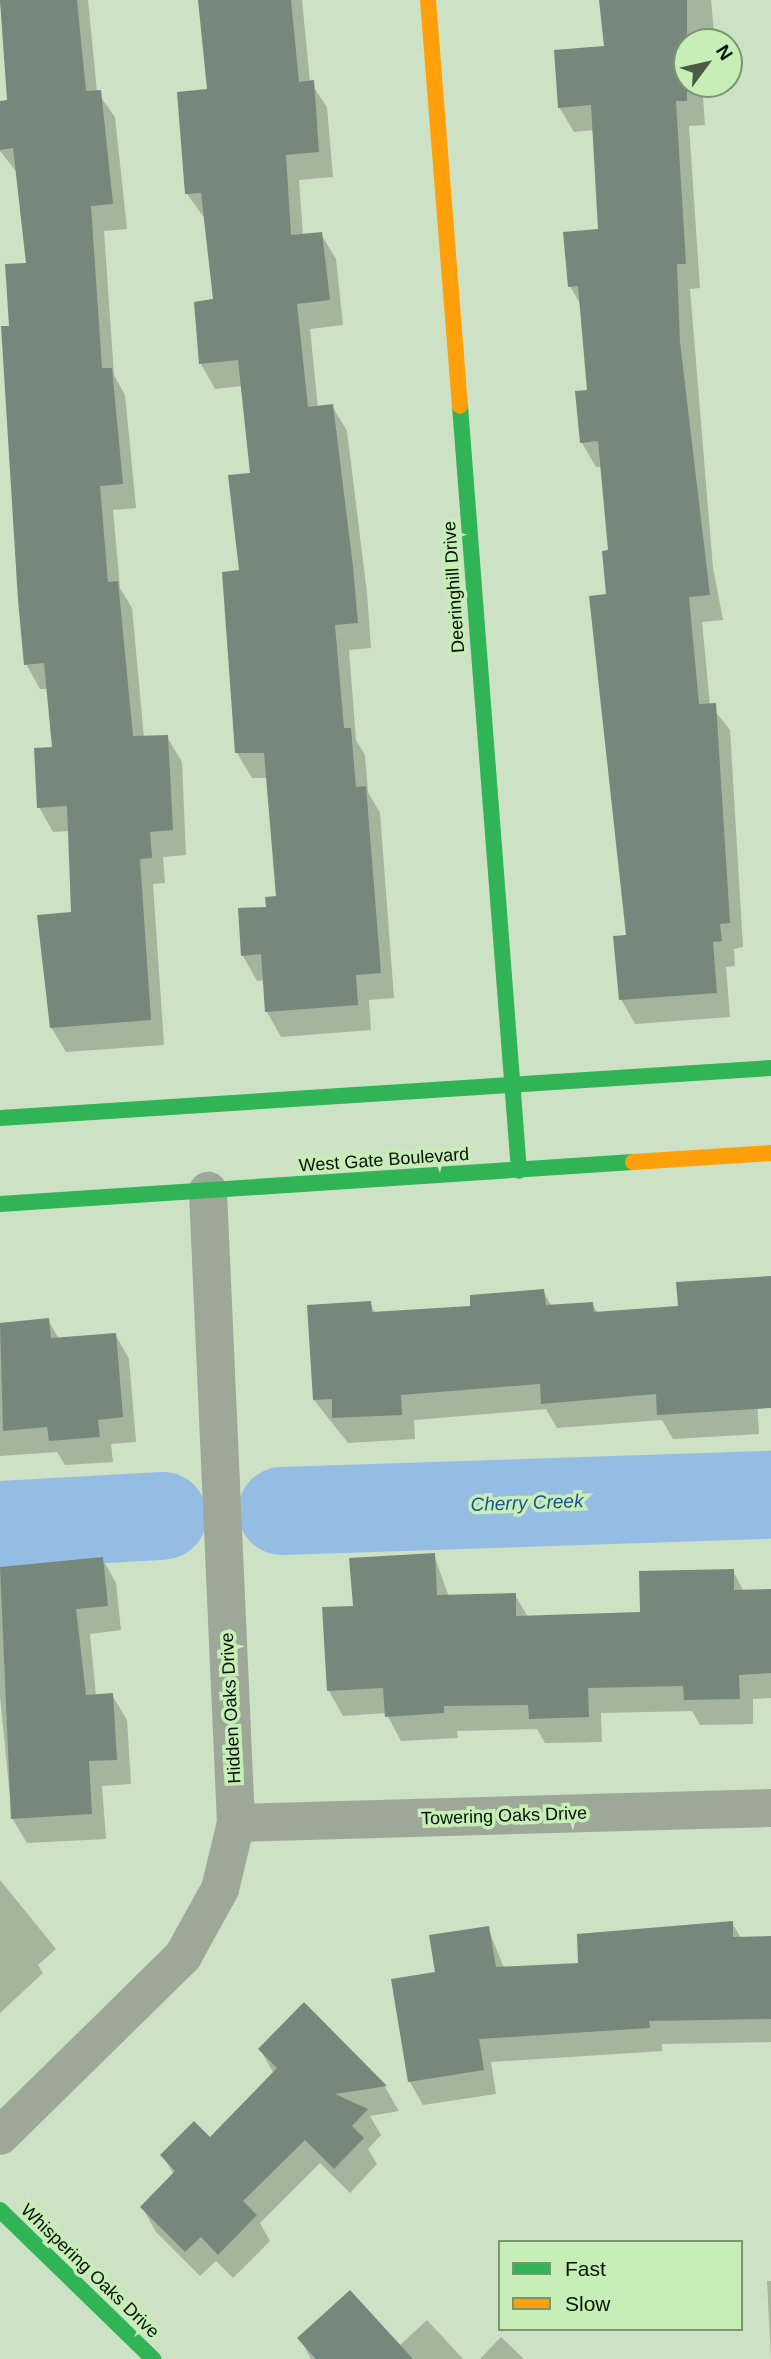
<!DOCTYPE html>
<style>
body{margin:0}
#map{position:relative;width:771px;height:2359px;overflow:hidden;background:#cde1c5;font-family:Helvetica,sans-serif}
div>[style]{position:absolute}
.shadow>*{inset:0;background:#0003}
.river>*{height:88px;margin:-44px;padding:0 44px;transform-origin:44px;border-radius:44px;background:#95bde4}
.building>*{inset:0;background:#76887c}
.street>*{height:38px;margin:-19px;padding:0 19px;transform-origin:19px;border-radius:19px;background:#9da898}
.fast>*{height:16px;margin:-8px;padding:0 8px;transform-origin:8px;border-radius:8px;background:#30b455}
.slow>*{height:16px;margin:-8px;padding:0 8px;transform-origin:8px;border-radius:8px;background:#ff9f0a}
span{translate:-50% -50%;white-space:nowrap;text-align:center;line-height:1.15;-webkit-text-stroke:7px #c8eeb8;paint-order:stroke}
.street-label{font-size:18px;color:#061302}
.water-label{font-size:19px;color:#16529c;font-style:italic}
.legend{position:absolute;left:498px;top:2240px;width:245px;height:91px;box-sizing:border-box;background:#c8eeb8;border:2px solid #7a966f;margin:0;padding:9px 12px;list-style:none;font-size:21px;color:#061302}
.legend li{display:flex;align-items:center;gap:14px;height:35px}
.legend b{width:35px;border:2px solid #7a966f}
.north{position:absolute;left:673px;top:28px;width:70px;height:70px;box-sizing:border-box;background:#c8eeb8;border:2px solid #7a966f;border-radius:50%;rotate:57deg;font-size:19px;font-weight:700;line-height:28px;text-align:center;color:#061302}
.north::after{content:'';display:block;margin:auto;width:24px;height:32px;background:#4c5b46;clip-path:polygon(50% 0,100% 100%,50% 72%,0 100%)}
</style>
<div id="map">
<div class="shadow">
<i style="clip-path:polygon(0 0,88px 0,97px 92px,115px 117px,127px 229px,104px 231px,114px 375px,125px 395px,136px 508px,113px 510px,120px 588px,132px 608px,144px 738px,167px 737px,182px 762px,186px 855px,163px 857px,165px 883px,153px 884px,164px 1045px,66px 1052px,51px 1027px,73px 914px,70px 831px,53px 832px,39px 807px,54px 749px,48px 689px,40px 689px,26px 664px,11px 327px,28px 265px,18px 174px,0 151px,0 102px,9px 102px)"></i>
<i style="clip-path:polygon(200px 0,302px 0,310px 82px,327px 107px,333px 177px,299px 180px,303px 236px,321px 234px,336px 259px,343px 325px,310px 329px,318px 408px,332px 406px,347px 431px,367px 593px,371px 648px,349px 650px,356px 740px,365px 755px,368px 792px,380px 813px,394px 998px,369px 1000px,371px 1030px,281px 1037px,267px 1012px,265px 980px,257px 981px,243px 956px,278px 898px,268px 778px,252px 778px,237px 753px,240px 572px,252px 474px,242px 386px,215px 389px,201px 364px,196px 303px,214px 301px,205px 219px,187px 194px,209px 91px)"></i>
<i style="clip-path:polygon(602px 0,711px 0,714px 32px,687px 42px,687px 84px,702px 84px,705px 125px,689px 126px,700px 288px,690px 289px,713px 568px,723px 620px,702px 622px,710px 705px,730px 730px,743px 947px,734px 949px,735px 966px,726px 967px,730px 1017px,635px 1024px,621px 999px,628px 937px,610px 552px,602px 467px,596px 467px,582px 443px,589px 391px,582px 307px,570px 286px,600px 231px,594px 130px,574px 132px,559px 107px,605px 48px)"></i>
<i style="clip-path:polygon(771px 1278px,771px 1399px,757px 1400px,759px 1434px,673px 1439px,662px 1420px,557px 1428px,546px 1409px,414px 1420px,415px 1439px,348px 1443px,314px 1400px,370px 1303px,375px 1313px,472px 1307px,543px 1291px,552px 1307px,592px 1304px,598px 1313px,680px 1307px)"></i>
<i style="clip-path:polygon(48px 1320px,59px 1339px,115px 1334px,129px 1359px,136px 1442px,111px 1444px,113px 1462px,65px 1465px,57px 1452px,0 1456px,0 1323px)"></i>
<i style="clip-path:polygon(434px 1555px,449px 1597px,515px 1595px,528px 1617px,642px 1614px,733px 1571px,744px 1592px,771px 1590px,771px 1698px,753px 1699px,753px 1724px,700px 1725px,692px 1711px,601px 1713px,602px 1742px,545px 1743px,537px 1729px,457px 1731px,458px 1738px,401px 1741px,386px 1713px,343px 1716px,329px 1691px,354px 1608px)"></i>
<i style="clip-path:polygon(102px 1558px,116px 1583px,121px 1630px,90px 1634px,96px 1696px,112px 1695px,127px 1720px,131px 1784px,102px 1786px,106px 1839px,27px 1843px,12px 1818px,0 1696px,0 1569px)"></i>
<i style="clip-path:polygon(0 1880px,56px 1949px,38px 1965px,43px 1973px,0 2013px)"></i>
<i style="clip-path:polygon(732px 1923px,741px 1938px,771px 1937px,771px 2042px,662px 2044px,662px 2051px,491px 2062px,496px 2094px,423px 2105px,410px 2082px,393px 1981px,437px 1973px,488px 1928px,504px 1968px,580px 1964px)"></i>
<i style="clip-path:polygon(304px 2004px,385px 2087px,399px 2111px,370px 2116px,381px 2135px,368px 2149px,377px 2164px,350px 2193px,320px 2163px,260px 2223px,270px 2241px,233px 2278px,216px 2261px,200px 2276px,156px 2232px,142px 2207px,174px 2175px,163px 2156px,210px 2140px,274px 2074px,260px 2049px)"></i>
<i style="clip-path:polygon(767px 2281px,771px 2281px,771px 2359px)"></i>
<i style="clip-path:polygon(427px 2320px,463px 2359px,311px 2359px,300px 2339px,399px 2346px)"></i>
<i style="clip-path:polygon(501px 2337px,524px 2359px,480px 2359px)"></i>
</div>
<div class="river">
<i style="left:282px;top:1511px;width:489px;rotate:-1.9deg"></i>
<i style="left:0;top:1525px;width:163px;rotate:-3.2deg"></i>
</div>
<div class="building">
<i style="clip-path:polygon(0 0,77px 0,86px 91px,101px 90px,113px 204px,91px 206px,102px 368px,112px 368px,123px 484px,100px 486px,108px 582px,118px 581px,133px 736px,168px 735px,173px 830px,150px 832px,152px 858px,140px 859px,151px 1020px,50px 1028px,37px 915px,71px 912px,67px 806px,37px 808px,34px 748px,52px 747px,44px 663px,24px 665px,18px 600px,1px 326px,9px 326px,5px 264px,26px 263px,13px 148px,0 150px,0 101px,7px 100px)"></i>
<i style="clip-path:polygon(198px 0,291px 0,299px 82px,314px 80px,319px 152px,286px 155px,291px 235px,322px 232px,330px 300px,297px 304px,308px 407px,333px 404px,353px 567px,358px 623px,335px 625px,344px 728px,351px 728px,356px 787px,366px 786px,381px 973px,356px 975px,358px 1005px,265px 1012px,261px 954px,241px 956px,238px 908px,266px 907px,265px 897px,276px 896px,264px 753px,235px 753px,222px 572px,239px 570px,228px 475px,250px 473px,238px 360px,199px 364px,194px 302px,213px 299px,201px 193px,185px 194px,177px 92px,207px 89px)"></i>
<i style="clip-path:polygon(599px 0,687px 0,687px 101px,676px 101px,686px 264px,677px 264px,680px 342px,710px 595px,689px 597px,699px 704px,716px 703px,730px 923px,720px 924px,722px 941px,713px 942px,717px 993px,619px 1000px,613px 936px,626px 935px,589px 596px,606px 594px,602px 551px,608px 550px,598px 441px,580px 443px,575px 391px,587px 390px,578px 286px,568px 287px,563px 232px,598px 229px,591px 105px,558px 108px,554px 50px,604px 46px)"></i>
<i style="clip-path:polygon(771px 1276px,771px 1408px,657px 1415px,656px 1394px,541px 1404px,540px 1384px,401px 1395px,402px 1415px,332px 1418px,332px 1399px,313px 1400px,307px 1305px,371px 1301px,372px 1312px,470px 1306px,470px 1295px,544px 1289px,546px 1305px,593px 1302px,594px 1312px,678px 1306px,676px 1282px)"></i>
<i style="clip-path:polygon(49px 1318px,51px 1338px,116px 1333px,123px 1417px,98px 1420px,100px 1437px,49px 1441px,47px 1427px,3px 1431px,0 1323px)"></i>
<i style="clip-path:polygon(435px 1553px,437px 1595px,516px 1593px,516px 1616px,640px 1612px,639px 1571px,734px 1569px,734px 1590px,771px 1589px,771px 1673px,739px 1675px,740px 1699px,684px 1700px,683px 1686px,588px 1688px,589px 1717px,529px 1719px,528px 1705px,444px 1706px,444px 1713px,385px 1717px,383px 1688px,327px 1691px,322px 1607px,353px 1606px,349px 1558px)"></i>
<i style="clip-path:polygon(103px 1557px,108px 1606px,76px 1609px,86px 1695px,113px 1693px,117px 1760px,89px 1761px,92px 1814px,11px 1819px,0 1567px)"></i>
<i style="clip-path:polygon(733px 1921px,733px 1937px,771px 1936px,771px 2019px,649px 2021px,650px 2028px,479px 2039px,484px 2070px,408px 2082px,391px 1979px,435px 1972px,429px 1935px,489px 1926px,496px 1967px,578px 1963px,577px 1934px)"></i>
<i style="clip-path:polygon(304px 2002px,387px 2086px,335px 2094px,368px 2109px,352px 2126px,364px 2138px,334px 2169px,305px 2140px,243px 2201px,257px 2215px,218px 2255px,201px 2237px,185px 2252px,140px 2207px,175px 2171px,160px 2155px,194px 2121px,210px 2137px,277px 2068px,258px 2049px)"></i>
<i style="clip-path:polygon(350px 2290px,413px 2359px,316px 2359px,297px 2338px)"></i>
</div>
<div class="street">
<i style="left:236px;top:1823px;width:535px;rotate:-1.61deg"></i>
<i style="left:0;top:2136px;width:257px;rotate:-44.5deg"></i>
<i style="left:183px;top:1956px;width:77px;rotate:-61.1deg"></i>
<i style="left:220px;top:1889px;width:68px;rotate:-76.4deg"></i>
<i style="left:236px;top:1823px;width:633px;rotate:-92.54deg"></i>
</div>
<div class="fast">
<i style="left:460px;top:406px;width:767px;rotate:85.59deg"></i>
<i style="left:0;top:1118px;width:773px;rotate:-3.71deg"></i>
<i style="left:0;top:1204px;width:634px;rotate:-3.8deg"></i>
<i style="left:0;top:2210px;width:214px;rotate:44.2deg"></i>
</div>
<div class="slow">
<i style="left:428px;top:0;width:407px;rotate:85.5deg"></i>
<i style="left:633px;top:1162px;width:138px;rotate:-3.7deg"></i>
</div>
<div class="street-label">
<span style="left:454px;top:587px;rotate:-94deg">Deeringhill Drive</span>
<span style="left:384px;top:1160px;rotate:-4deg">West Gate Boulevard</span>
<span style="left:231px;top:1708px;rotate:-93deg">Hidden Oaks Drive</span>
<span style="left:504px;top:1816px;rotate:-2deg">Towering Oaks Drive</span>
<span style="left:90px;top:2271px;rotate:44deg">Whispering Oaks Drive</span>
</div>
<div class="water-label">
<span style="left:527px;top:1503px;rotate:-2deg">Cherry Creek</span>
</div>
<ul class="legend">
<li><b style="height:9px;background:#30b455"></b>Fast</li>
<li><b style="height:9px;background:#ff9f0a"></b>Slow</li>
</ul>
<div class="north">N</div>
</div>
